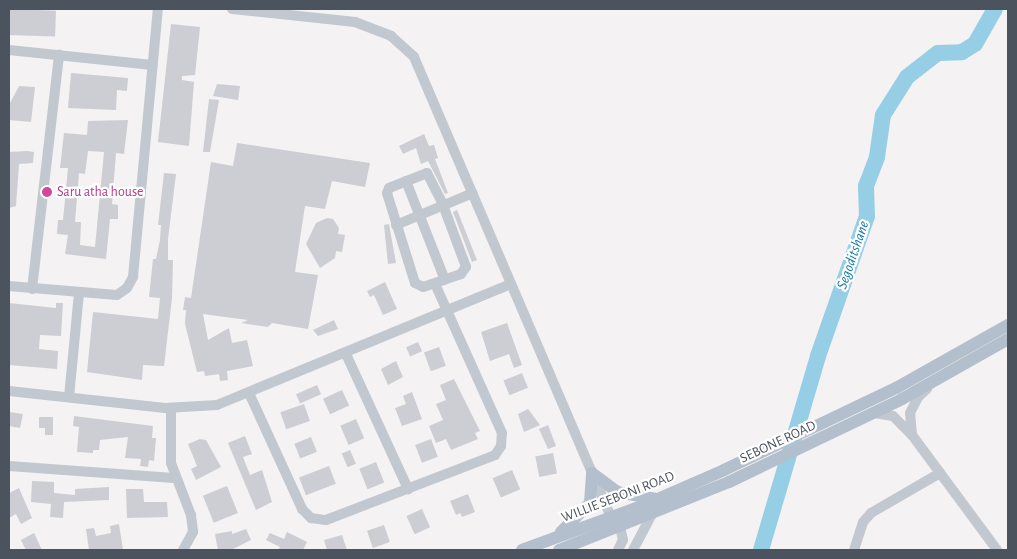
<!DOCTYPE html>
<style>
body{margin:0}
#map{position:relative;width:1017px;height:559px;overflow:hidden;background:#f4f2f2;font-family:"Alegreya Sans",sans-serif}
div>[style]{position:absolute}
.river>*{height:16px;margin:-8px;padding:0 8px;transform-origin:8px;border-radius:8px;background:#96cee6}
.building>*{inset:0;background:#ccced4;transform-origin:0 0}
.minor>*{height:10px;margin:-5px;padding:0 5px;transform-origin:5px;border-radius:5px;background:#c1c8cf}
.major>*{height:12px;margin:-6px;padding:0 6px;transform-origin:6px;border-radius:6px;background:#b4bfce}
.dots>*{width:14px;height:14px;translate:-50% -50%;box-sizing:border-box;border:2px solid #fff;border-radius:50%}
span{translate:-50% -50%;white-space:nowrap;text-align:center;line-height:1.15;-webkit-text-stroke:4.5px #fff;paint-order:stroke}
.hotel-label{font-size:14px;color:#b23c85}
.left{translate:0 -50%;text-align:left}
.street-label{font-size:14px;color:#4b535e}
.water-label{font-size:15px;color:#197aa3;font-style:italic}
.frame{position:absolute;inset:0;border:10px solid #4b535e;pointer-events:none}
</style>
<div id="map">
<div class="river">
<i style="left:761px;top:550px;width:202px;rotate:-73.6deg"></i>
<i style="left:818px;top:356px;width:148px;rotate:-70.7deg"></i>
<i style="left:867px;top:216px;width:30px;rotate:-92deg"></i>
<i style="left:866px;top:186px;width:31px;rotate:-69deg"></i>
<i style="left:877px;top:157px;width:42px;rotate:-81.9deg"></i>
<i style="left:883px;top:115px;width:45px;rotate:-57.7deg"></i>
<i style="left:907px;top:77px;width:39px;rotate:-38deg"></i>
<i style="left:938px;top:53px;width:24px;rotate:-2deg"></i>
<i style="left:962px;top:52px;width:15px;rotate:-32deg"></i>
<i style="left:975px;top:44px;width:40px;rotate:-60.3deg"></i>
</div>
<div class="building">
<i style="left:9px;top:9px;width:47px;height:26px;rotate:2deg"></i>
<i style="clip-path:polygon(171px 24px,200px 27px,195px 75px,182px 76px,182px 80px,194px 82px,189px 146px,158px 142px)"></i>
<i style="clip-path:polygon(71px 73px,128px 78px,127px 91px,117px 90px,116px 110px,68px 108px)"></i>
<i style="clip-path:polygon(217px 84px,240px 86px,238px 100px,213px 96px)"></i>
<i style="clip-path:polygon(19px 86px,35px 87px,31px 122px,9px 120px,9px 105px)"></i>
<i style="clip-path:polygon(209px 99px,219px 100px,210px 152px,203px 152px)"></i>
<i style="clip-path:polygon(evenodd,128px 120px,124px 154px,116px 153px,112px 204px,118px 205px,118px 219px,110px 219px,106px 259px,65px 254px,68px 235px,57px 234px,58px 220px,63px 220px,66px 189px,68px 168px,60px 168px,64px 133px,87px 135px,88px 121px,128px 120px,88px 151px,104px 152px,95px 247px,80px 245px,81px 222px,75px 222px,79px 173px,85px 174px,88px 151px)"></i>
<i style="clip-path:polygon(424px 134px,429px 146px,434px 145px,438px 158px,435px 159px,448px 193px,445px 194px,428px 161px,421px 164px,416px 148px,403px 154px,399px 146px)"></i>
<i style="clip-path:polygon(237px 143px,370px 163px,365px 187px,332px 181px,325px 209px,305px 206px,295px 272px,318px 275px,308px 329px,272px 323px,268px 327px,241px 323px,248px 320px,203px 314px,208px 340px,229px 328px,232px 343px,247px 340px,253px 366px,227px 371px,228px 380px,220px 381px,219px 374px,205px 376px,204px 371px,197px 372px,185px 324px,186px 310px,183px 310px,185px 297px,191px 298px,211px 162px,233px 166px)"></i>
<i style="clip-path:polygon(27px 151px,34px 152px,33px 163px,19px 164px,16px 206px,9px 208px,9px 152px)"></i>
<i style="clip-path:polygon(164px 173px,176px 174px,168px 239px,168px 260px,173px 260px,172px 298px,164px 366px,143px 365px,142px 380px,87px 372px,93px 312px,158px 319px,160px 298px,149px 297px,153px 259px,156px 259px,160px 240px,161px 225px,158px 225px)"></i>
<i style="clip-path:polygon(457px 210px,477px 260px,472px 262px,453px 212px)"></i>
<i style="clip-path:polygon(327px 218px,333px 219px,339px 228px,338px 234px,345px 235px,342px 252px,336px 251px,335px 258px,320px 268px,306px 244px,316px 223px)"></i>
<i style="clip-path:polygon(389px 224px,396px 263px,388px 264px,384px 225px)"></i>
<i style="clip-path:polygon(385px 282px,397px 309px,383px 315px,374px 295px,370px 297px,367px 291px)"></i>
<i style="clip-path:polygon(9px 303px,56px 308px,56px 303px,63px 303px,61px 336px,40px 335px,39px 349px,58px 351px,57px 369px,9px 365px)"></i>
<i style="clip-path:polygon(334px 320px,338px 329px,318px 336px,313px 330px)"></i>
<i style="clip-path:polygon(507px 323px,522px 365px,514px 368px,509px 354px,490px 361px,481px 332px)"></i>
<i style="left:418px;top:342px;width:10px;height:13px;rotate:66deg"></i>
<i style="left:439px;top:347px;width:20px;height:16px;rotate:70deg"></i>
<i style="clip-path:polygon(396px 361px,403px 377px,388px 385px,381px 369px)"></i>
<i style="left:522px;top:373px;width:16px;height:20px;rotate:68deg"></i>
<i style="clip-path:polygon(454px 379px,480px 431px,475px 433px,478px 439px,451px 450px,446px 439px,436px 443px,429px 426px,443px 420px,436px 404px,446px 400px,440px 385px)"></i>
<i style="left:317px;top:385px;width:10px;height:23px;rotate:66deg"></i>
<i style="left:342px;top:390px;width:17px;height:21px;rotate:65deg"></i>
<i style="clip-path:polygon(412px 392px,422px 419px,402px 426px,395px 408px,406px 404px,403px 396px)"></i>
<i style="left:304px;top:404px;width:18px;height:25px;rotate:71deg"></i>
<i style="clip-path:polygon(528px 409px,540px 425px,524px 432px,518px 414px)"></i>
<i style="clip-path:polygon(9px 412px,23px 414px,20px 428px,9px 426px)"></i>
<i style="clip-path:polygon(74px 416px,153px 426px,152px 438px,156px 438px,154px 461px,149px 460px,148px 467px,140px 466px,141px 459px,125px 458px,128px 437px,100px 440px,99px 450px,93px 450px,93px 453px,77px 452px,79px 427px,73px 426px)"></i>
<i style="clip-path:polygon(39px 417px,53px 417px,53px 435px,45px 435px,45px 428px,39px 428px)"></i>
<i style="left:356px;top:419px;width:21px;height:17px;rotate:67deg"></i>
<i style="clip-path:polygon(548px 425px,556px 446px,548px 449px,539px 429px)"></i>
<i style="clip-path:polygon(245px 436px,252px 454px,243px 457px,250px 475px,262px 470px,272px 502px,256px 510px,228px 443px)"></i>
<i style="left:311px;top:437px;width:16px;height:18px;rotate:68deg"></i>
<i style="clip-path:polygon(200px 439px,206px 440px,221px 467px,196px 480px,191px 469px,197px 466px,188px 444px)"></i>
<i style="left:431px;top:439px;width:19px;height:17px;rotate:69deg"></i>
<i style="left:350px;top:450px;width:15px;height:9px;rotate:67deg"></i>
<i style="left:553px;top:453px;width:21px;height:18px;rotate:79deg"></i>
<i style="left:376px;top:462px;width:22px;height:18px;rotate:68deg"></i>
<i style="left:329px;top:466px;width:19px;height:32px;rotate:69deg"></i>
<i style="left:512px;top:470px;width:21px;height:21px;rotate:67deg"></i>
<i style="clip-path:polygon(32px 481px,54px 482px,54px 493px,75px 495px,75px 489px,109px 487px,109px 500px,64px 502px,63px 518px,50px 517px,51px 504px,31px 502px)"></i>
<i style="left:227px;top:486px;width:29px;height:26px;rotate:68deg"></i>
<i style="clip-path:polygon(19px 488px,32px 518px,21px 524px,16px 514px,9px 518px,9px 493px)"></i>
<i style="clip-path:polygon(126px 489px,143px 489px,144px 502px,167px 502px,168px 517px,127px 518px)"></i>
<i style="clip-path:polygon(468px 494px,475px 512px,462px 517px,460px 513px,456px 515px,450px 501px)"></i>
<i style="left:422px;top:509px;width:20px;height:17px;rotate:66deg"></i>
<i style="clip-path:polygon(119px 524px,123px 550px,89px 550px,86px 529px,94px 528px,96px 536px,111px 533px,110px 526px)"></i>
<i style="left:384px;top:525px;width:18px;height:18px;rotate:71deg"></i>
<i style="clip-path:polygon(246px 529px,251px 540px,231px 550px,218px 550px,215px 534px,232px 531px,232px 534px)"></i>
<i style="clip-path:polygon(287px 532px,307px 542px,303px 550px,278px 550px,280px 547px,266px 540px,270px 533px,284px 539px)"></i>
<i style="clip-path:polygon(34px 533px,42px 550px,26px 550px,21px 540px)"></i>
<i style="clip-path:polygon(342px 535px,347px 550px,327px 550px,324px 540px)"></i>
</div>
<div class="minor">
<i style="left:232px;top:9px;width:124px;rotate:6deg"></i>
<i style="left:355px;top:22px;width:39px;rotate:21deg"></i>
<i style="left:391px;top:36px;width:31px;rotate:42deg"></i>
<i style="left:414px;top:57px;width:500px;rotate:66.82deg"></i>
<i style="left:611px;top:517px;width:13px;rotate:48deg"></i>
<i style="left:620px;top:527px;width:13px;rotate:77deg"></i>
<i style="left:623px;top:540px;width:11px;rotate:117deg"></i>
<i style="left:9px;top:50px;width:144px;rotate:6deg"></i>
<i style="left:427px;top:173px;width:36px;rotate:63deg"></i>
<i style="left:443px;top:205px;width:66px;rotate:69.6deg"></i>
<i style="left:466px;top:267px;width:9px;rotate:126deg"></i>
<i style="left:461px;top:274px;width:40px;rotate:161.1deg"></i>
<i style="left:423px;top:287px;width:9px;rotate:-153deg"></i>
<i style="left:415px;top:283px;width:94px;rotate:-107.3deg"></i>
<i style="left:387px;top:193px;width:5px;rotate:-68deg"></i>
<i style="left:389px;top:188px;width:41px;rotate:-21.5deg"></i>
<i style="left:406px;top:181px;width:106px;rotate:68.5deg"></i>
<i style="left:396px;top:225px;width:83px;rotate:-22.6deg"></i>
<i style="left:9px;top:286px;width:108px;rotate:4.8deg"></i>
<i style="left:117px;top:295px;width:12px;rotate:-35deg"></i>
<i style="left:127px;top:288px;width:13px;rotate:-61deg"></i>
<i style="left:133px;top:277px;width:269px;rotate:-84.7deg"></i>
<i style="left:32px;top:289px;width:236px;rotate:-83.4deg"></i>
<i style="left:346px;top:354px;width:149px;rotate:65.3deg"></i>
<i style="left:9px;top:391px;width:157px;rotate:6.2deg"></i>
<i style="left:165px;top:408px;width:52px;rotate:-3.3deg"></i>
<i style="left:217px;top:405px;width:318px;rotate:-22.4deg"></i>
<i style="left:249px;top:393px;width:128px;rotate:65.4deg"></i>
<i style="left:302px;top:509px;width:13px;rotate:45deg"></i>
<i style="left:311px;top:518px;width:15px;rotate:8deg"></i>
<i style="left:326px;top:520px;width:181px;rotate:-21deg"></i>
<i style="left:495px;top:455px;width:11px;rotate:-56deg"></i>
<i style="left:501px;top:446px;width:13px;rotate:-86deg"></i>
<i style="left:502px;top:433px;width:163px;rotate:-114.2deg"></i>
<i style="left:69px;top:397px;width:104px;rotate:-84.5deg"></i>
<i style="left:171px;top:408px;width:55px;rotate:90deg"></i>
<i style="left:171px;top:463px;width:56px;rotate:69deg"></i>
<i style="left:191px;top:515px;width:17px;rotate:83deg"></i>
<i style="left:193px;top:532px;width:21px;rotate:119deg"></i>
<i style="left:874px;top:413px;width:19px;rotate:9deg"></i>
<i style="left:893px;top:416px;width:27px;rotate:45deg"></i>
<i style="left:912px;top:435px;width:143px;rotate:53.5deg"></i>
<i style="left:912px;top:435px;width:22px;rotate:-95deg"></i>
<i style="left:910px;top:413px;width:18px;rotate:-63deg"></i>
<i style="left:918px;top:397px;width:12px;rotate:-42deg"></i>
<i style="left:9px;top:466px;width:165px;rotate:4.2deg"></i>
<i style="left:633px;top:550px;width:40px;rotate:-62deg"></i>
<i style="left:854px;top:550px;width:29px;rotate:-72deg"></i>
<i style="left:863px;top:522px;width:12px;rotate:-48deg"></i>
<i style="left:871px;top:513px;width:80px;rotate:-30.1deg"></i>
</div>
<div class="major">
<i style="left:592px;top:473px;width:31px;rotate:37deg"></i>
<i style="left:617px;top:492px;width:41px;rotate:9.9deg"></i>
<i style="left:561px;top:532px;width:41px;rotate:-45deg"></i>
<i style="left:590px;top:503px;width:30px;rotate:-86deg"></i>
<i style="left:522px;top:550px;width:130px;rotate:-20.2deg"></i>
<i style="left:644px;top:505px;width:87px;rotate:-23.6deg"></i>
<i style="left:724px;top:470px;width:191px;rotate:-25.5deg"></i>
<i style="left:896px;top:388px;width:129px;rotate:-29.4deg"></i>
<i style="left:559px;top:550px;width:183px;rotate:-21.8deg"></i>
<i style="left:729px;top:482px;width:192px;rotate:-25.6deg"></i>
<i style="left:902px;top:399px;width:122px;rotate:-29.5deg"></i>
</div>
<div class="dots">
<i style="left:47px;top:192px;background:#d1479c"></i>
</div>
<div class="hotel-label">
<span class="left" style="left:57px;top:192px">Saru atha house</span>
</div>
<div class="street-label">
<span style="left:778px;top:442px;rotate:-25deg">SEBONE ROAD</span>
<span style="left:618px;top:497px;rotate:-21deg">WILLIE SEBONI ROAD</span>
</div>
<div class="water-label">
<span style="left:853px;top:255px;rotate:-71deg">Segoditshane</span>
</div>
<div class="frame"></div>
</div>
